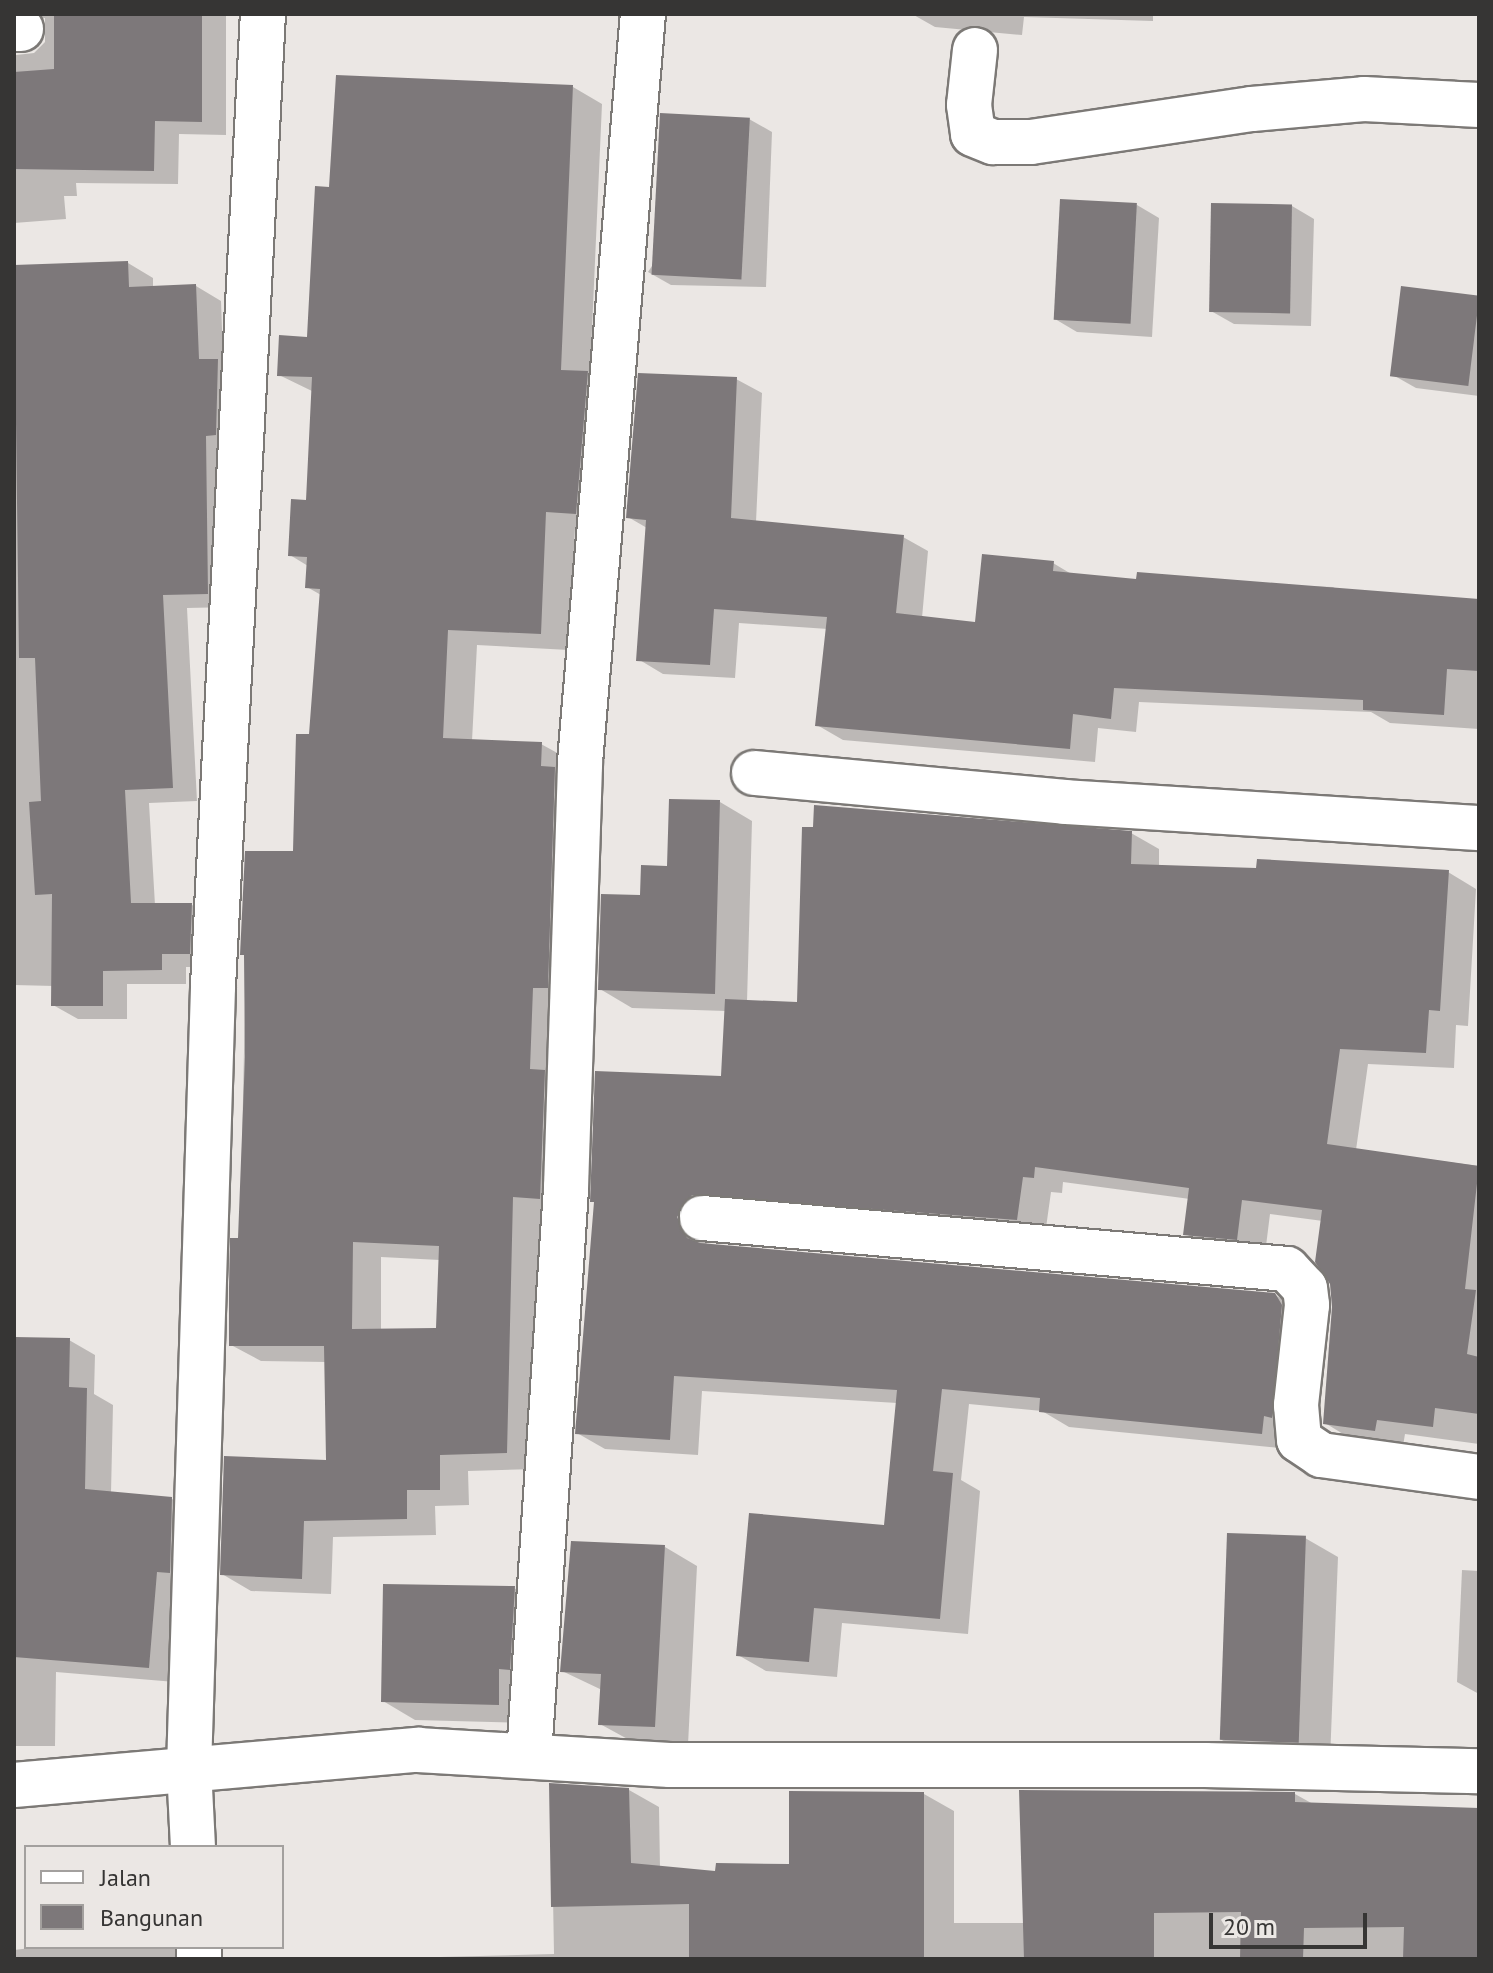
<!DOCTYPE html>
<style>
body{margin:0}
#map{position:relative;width:1493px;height:1973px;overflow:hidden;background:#ebe7e4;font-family:"PT Sans",sans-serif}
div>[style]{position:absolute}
.shadow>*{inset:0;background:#0003}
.building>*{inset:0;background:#7d787a;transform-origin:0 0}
.roads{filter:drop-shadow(2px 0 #7c7976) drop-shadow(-2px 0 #7c7976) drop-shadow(0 2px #7c7976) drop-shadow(0 -2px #7c7976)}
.street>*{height:44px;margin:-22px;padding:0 22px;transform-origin:22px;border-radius:22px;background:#fff}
span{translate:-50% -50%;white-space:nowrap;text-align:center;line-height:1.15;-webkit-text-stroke:8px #ebe7e4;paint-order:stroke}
.frame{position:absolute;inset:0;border:16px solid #363534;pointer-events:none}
.legend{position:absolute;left:24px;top:1845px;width:260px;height:104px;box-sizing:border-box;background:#ebe7e4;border:2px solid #a3a09e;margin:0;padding:10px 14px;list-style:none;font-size:24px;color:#363534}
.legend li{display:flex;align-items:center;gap:16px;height:40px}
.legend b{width:40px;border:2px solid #a3a09e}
.scale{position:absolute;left:1209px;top:1913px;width:158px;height:36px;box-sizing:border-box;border:4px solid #363534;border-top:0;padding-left:10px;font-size:24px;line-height:28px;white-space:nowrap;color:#363534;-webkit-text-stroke:6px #ebe7e4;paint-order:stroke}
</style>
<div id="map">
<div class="shadow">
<i style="clip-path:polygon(evenodd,14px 14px,226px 14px,226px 135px,179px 134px,178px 184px,76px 183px,77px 196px,64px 196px,66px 219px,14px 223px,14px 14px,45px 18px,45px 42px,34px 53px,16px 55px,16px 32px,28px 20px,45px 18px)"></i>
<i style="clip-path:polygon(912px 14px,1153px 14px,1153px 21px,1024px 17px,1022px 35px,935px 27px)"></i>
<i style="clip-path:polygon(evenodd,573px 87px,602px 104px,590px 374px,616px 390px,605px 529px,575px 527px,569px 650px,477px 645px,472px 741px,541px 744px,570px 760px,569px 1214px,541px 1213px,536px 1469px,468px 1471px,469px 1505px,435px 1506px,436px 1535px,333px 1537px,331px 1594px,251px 1591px,222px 1574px,328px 1463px,326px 1362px,261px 1361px,231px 1345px,240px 1240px,246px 956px,295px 853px,311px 736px,321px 595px,307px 587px,308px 566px,290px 555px,308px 502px,314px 392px,279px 375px,309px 339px,331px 189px,573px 87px,381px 1257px,440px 1260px,438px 1330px,381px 1331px,381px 1257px)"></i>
<i style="clip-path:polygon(749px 119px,772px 132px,766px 287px,671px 285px,648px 272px)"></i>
<i style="clip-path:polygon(1137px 205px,1159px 218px,1152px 337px,1077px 332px,1055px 319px)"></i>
<i style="clip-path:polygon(1292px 206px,1314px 219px,1311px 326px,1234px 324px,1211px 311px)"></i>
<i style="clip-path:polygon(128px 263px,153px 278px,153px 288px,196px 286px,221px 301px,232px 607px,187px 608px,197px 801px,149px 803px,155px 905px,192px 905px,216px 920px,214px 967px,186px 967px,186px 984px,127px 984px,127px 1019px,78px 1019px,53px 1005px,54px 986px,14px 985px,14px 377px,43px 376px)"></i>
<i style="clip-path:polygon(1479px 297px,1479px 396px,1416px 388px,1393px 375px)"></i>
<i style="clip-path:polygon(736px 379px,762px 393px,756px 522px,903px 537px,928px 551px,922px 618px,977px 624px,1053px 563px,1073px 575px,1138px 581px,1333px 587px,1343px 593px,1479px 600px,1479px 729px,1390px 723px,1371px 712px,1139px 702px,1136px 732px,1098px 728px,1095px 762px,843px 740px,817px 725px,828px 629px,739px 623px,735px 678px,663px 674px,638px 659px,647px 528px,628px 517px)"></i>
<i style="clip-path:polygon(720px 802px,752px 821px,747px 1002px,799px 1004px,1131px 833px,1159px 849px,1159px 867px,1448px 872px,1476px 889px,1468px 1026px,1456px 1025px,1454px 1068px,1368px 1064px,1356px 1150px,1479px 1166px,1479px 1444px,1405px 1434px,1403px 1446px,1353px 1440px,1325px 1423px,1334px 1307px,1323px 1221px,1270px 1214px,1265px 1254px,1214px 1250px,1186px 1234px,1190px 1199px,1063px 1182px,1062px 1193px,1051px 1192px,1045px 1235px,705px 1232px,707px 1246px,1275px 1295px,1304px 1312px,1290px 1449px,1069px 1427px,1042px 1411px,969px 1404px,961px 1480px,980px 1491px,968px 1634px,842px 1623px,837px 1677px,766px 1671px,738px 1655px,885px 1527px,897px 1403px,702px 1391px,698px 1455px,605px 1449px,577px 1433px,596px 1203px,723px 1078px,726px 1011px,632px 1008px,600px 989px,642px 897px)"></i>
<i style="clip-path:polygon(14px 1339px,69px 1340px,95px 1355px,94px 1394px,113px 1405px,111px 1493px,172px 1499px,198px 1514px,175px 1682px,56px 1672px,55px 1746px,14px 1746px)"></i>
<i style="clip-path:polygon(1305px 1538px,1338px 1557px,1330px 1760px,1253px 1758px,1220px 1739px)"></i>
<i style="clip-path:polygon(665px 1547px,697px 1566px,688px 1745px,633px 1742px,600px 1724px,602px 1690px,562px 1671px)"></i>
<i style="clip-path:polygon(1462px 1570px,1479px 1571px,1479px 1694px,1457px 1682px)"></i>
<i style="clip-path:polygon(514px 1588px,547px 1607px,531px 1723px,415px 1720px,383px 1701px)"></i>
<i style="clip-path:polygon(551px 1785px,629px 1790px,659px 1807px,660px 1868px,717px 1873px,791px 1866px,924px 1794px,954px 1811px,954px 1923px,1025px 1923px,1295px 1794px,1313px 1804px,1479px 1809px,1479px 1959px,359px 1959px,554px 1954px)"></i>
<i style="clip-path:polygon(39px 1947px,187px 1947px,206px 1959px,14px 1959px,14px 1950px)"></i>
</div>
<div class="building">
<i style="clip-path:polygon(54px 14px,202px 14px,202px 122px,155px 121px,154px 171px,14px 169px,14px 72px,54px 69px)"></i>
<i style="clip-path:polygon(evenodd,336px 75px,573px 85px,561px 370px,588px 371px,576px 514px,546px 512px,541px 634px,448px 630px,443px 738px,542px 742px,541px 766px,555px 767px,548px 988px,533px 988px,530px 1069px,545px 1070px,540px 1199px,513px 1197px,507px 1453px,440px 1455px,440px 1490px,407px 1490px,407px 1519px,304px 1521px,302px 1579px,220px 1575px,224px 1456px,326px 1460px,324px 1346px,229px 1346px,229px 1287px,230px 1238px,238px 1238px,245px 1057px,244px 955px,240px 955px,245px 851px,293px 851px,296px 734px,309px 734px,320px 589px,305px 588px,307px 557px,288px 556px,291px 499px,306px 500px,312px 377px,277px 376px,279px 335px,307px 337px,315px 186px,329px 187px,336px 75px,353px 1242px,439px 1246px,436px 1328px,352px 1329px,353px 1242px)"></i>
<i style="left:660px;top:113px;width:90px;height:162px;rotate:3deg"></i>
<i style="left:1060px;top:199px;width:77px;height:121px;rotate:3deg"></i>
<i style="left:1211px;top:203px;width:81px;height:109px;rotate:1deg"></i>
<i style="clip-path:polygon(128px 261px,129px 287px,196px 284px,199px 359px,218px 359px,216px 435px,206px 436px,208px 594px,163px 595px,173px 788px,125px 790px,131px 903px,192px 903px,190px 954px,162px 954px,162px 970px,103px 971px,103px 1006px,51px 1006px,52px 894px,35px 895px,29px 802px,41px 801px,35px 658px,19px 658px,14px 265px)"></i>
<i style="left:1401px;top:286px;width:79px;height:91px;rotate:7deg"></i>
<i style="clip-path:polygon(638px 373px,737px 377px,731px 518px,904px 535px,896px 613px,975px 622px,982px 554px,1054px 561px,1053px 571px,1136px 579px,1137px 572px,1479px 599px,1479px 671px,1447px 669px,1444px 715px,1363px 710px,1363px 700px,1114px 688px,1111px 719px,1073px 714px,1070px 749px,815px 726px,827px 617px,714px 609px,710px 665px,636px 661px,646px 520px,626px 518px)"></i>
<i style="clip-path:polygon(669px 799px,720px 800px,715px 994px,598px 990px,601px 894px,640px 895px,641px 865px,667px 866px)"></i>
<i style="clip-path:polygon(814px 805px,1132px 831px,1131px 864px,1256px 868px,1257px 859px,1449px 870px,1440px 1011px,1429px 1010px,1426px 1053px,1340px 1049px,1327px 1144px,1479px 1166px,1465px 1289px,1476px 1290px,1467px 1354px,1479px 1357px,1479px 1414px,1435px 1408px,1433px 1427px,1377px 1420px,1375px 1431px,1323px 1424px,1332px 1307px,1330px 1284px,1315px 1262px,1322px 1210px,1242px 1200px,1237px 1240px,1183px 1235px,1189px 1188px,1035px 1167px,1034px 1178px,1023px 1177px,1017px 1220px,692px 1195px,677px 1217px,687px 1238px,700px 1243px,1275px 1293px,1282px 1305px,1272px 1418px,1264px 1416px,1262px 1434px,1039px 1412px,1040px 1398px,942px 1389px,933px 1471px,953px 1473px,940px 1619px,814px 1608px,809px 1662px,736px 1656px,749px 1513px,884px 1525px,897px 1390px,674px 1376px,670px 1440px,575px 1434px,594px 1202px,590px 1202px,595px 1071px,721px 1076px,725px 999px,797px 1002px,802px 827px,813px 827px)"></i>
<i style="clip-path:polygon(14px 1337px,70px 1338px,69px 1387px,87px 1388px,85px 1489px,172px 1497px,170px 1573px,157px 1572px,149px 1668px,14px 1657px)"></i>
<i style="left:1227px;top:1533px;width:79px;height:207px;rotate:2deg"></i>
<i style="clip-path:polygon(571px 1541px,665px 1545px,655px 1727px,598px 1725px,601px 1674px,560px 1672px)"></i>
<i style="clip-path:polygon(383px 1584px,515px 1586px,510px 1670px,499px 1669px,499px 1705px,381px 1702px)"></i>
<i style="clip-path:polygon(549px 1783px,629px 1788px,631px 1863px,715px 1871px,716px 1863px,789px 1864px,789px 1791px,924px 1792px,924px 1959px,689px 1959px,689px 1904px,551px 1907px)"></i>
<i style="clip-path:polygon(1019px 1790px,1295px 1792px,1295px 1802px,1479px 1808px,1479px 1959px,1403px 1959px,1404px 1927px,1304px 1928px,1303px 1959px,1240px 1959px,1241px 1912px,1154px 1913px,1154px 1959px,1024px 1959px)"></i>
</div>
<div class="roads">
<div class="street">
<i style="left:14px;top:29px;width:7px"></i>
<i style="left:975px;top:50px;width:55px;rotate:96.2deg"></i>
<i style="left:969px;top:105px;width:29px;rotate:82deg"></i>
<i style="left:973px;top:134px;width:22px;rotate:22deg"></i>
<i style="left:993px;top:142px;width:38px"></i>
<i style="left:1031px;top:142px;width:223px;rotate:-8.5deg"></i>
<i style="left:1252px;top:109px;width:112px;rotate:-5.1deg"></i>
<i style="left:1364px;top:99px;width:115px;rotate:3deg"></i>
<i style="left:754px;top:773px;width:312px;rotate:5.3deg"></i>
<i style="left:1065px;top:802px;width:415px;rotate:3.6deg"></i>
<i style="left:702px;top:1218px;width:587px;rotate:4.98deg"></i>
<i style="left:1287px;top:1269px;width:26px;rotate:47deg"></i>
<i style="left:1305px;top:1288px;width:17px;rotate:83deg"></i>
<i style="left:1307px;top:1305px;width:101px;rotate:96.3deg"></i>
<i style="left:1296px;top:1405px;width:35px;rotate:85deg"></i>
<i style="left:1299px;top:1440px;width:27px;rotate:34deg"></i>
<i style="left:1321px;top:1455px;width:160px;rotate:7.9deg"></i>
<i style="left:529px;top:1756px;width:569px;rotate:-86.27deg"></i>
<i style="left:566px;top:1188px;width:426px;rotate:-88.1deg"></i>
<i style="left:580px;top:762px;width:751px;rotate:-85.19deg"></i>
<i style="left:14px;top:1785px;width:406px;rotate:-5deg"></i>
<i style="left:418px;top:1750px;width:252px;rotate:3.4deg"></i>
<i style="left:670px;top:1765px;width:535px"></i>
<i style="left:1205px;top:1765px;width:274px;rotate:1.3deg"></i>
<i style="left:193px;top:1847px;width:78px;rotate:-92.9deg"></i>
<i style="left:189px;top:1769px;width:783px;rotate:-88.24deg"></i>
<i style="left:213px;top:986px;width:973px;rotate:-87.06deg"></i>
<i style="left:199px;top:1947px;width:12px;rotate:90deg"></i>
</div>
</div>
<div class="frame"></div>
<ul class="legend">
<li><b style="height:10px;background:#fff"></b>Jalan</li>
<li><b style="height:22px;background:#7d787a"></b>Bangunan</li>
</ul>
<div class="scale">20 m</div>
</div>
